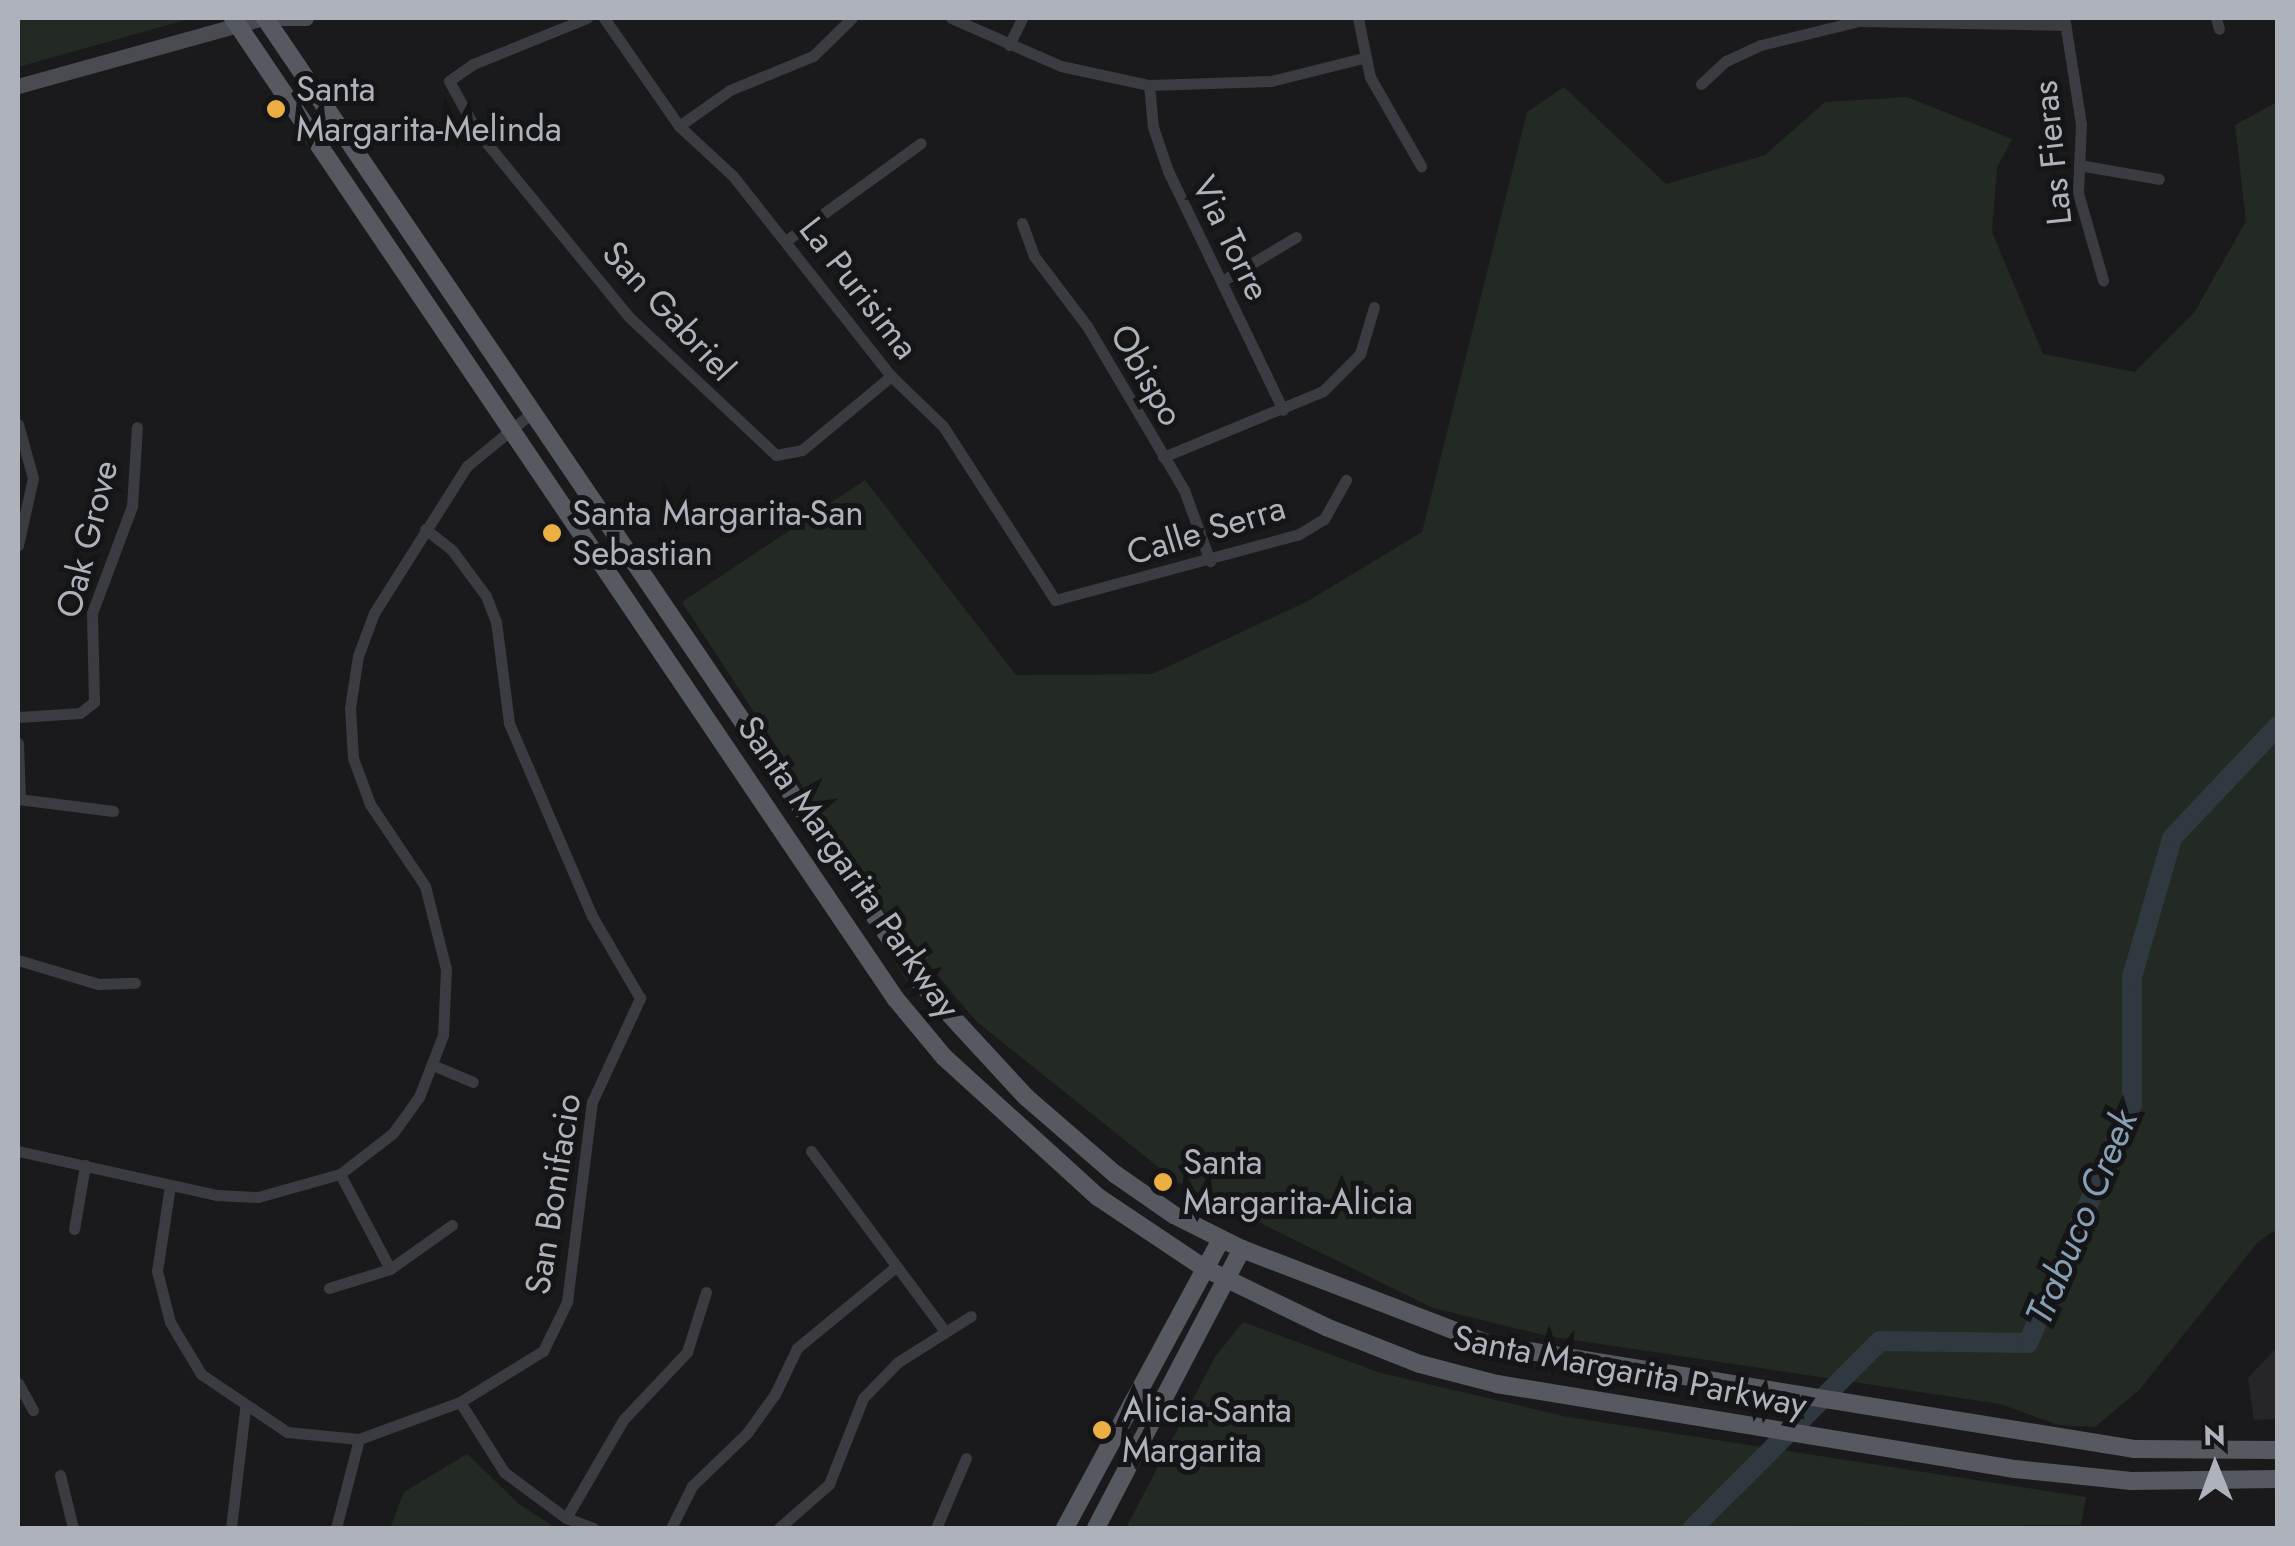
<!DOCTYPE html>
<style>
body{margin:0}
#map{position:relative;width:2295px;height:1546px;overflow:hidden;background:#1a1a1c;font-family:Jost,sans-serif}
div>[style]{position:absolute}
.built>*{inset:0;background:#262629}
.green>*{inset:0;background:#222a23}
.river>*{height:20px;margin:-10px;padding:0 10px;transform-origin:10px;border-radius:10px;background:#303940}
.minor>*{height:11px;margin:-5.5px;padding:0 5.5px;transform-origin:5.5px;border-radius:5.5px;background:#3b3c41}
.secondary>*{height:15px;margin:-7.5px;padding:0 7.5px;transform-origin:7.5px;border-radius:7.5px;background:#494b51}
.primary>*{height:18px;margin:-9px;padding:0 9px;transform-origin:9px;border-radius:9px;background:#575960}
.dots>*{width:28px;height:28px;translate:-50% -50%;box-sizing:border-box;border:5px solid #151517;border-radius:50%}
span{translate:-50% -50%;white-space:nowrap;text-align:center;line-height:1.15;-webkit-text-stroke:10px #151517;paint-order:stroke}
.poi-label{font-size:35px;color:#adb2bb}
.left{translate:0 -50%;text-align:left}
.street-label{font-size:35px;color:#adb2bb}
.water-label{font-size:38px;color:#869fb4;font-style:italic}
.frame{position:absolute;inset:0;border:20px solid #adb2bb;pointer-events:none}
.north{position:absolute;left:2165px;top:1416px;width:100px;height:100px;-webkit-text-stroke:8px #151517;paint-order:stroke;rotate:359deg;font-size:28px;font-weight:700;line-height:40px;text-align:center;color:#adb2bb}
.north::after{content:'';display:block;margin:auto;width:35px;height:45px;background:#adb2bb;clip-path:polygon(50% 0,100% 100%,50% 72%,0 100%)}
</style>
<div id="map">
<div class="built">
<i style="clip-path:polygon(2277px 1347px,2277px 1419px,2254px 1420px,2248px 1378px)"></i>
</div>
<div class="green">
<i style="clip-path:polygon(18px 18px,193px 18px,18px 67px)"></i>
<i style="clip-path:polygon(1564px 87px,1666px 184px,1765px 155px,1825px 102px,1907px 97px,2012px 139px,1997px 168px,1992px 232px,2043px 354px,2135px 372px,2194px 313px,2246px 221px,2235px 125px,2277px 102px,2277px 1229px,2257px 1243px,2140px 1389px,2095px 1427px,2059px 1425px,2000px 1404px,1547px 1336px,1433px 1308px,1177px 1182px,976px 1021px,887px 915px,682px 602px,865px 480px,1016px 675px,1152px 674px,1308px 601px,1422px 532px,1527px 112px)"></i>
<i style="clip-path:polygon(1243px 1322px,1381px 1373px,1568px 1417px,2086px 1497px,2081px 1525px,1126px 1528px,1215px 1357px)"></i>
<i style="clip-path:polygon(467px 1454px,519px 1504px,556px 1528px,390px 1528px,404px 1492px)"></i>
</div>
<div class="river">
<i style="left:1693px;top:1528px;width:264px;rotate:-45deg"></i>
<i style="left:1880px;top:1341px;width:148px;rotate:0.8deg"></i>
<i style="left:2028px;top:1343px;width:261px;rotate:-66.5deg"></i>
<i style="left:2132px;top:1104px;width:127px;rotate:-90deg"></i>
<i style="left:2132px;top:977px;width:145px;rotate:-73.9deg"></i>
<i style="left:2172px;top:838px;width:154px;rotate:-46.6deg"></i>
</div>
<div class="minor">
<i style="left:587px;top:18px;width:123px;rotate:158deg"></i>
<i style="left:473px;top:64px;width:29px;rotate:145deg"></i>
<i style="left:449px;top:81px;width:56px;rotate:61.1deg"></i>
<i style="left:476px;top:130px;width:240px;rotate:50.7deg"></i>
<i style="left:628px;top:316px;width:203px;rotate:43.2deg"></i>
<i style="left:776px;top:455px;width:26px;rotate:-11deg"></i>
<i style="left:802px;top:450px;width:116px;rotate:-39.7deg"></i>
<i style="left:604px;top:18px;width:131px;rotate:55.2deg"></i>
<i style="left:679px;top:126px;width:74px;rotate:42.8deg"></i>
<i style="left:733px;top:176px;width:255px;rotate:51.7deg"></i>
<i style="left:891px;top:376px;width:72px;rotate:43.9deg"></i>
<i style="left:943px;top:426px;width:207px;rotate:57.2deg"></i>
<i style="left:1055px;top:600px;width:253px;rotate:-15.1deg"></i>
<i style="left:1299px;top:534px;width:29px;rotate:-31deg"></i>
<i style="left:1324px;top:519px;width:45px;rotate:-60.6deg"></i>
<i style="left:951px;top:18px;width:120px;rotate:23.6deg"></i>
<i style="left:1061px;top:66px;width:90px;rotate:12.2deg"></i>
<i style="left:1149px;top:85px;width:122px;rotate:-1.9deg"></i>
<i style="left:1271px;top:81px;width:95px;rotate:-14deg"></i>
<i style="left:1358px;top:18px;width:60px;rotate:78.5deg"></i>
<i style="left:1370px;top:77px;width:103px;rotate:60.2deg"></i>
<i style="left:2216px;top:18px;width:11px;rotate:75deg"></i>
<i style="left:2065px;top:22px;width:103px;rotate:81.1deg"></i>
<i style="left:2081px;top:124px;width:69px;rotate:92.5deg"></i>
<i style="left:2078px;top:193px;width:91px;rotate:74deg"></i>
<i style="left:1009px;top:45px;width:30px;rotate:-64deg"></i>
<i style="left:1701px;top:84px;width:34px;rotate:-43deg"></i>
<i style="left:1726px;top:61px;width:38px;rotate:-25deg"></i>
<i style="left:1761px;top:45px;width:101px;rotate:-13.8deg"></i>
<i style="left:1859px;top:21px;width:206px;rotate:1.1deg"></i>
<i style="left:1149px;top:85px;width:42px;rotate:84.6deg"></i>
<i style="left:1153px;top:127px;width:46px;rotate:71.2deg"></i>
<i style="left:1168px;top:171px;width:265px;rotate:64.3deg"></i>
<i style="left:679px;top:126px;width:62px;rotate:-35.2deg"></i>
<i style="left:730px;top:90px;width:90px;rotate:-22.3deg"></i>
<i style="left:813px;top:56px;width:54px;rotate:-44.3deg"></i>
<i style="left:2079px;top:165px;width:81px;rotate:9.9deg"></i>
<i style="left:1022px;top:223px;width:35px;rotate:70deg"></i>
<i style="left:1034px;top:256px;width:88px;rotate:52.9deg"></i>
<i style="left:1087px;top:326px;width:191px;rotate:59.4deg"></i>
<i style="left:1184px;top:490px;width:76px;rotate:69.9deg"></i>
<i style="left:787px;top:240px;width:165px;rotate:-35.9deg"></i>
<i style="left:1222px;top:281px;width:86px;rotate:-30.7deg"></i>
<i style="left:18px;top:424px;width:56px;rotate:74.5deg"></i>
<i style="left:33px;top:478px;width:69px;rotate:102.6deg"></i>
<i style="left:1163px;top:457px;width:173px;rotate:-22.4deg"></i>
<i style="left:1323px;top:391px;width:52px;rotate:-45deg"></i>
<i style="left:1360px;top:354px;width:49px;rotate:-73.4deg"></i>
<i style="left:18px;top:717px;width:62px;rotate:-3.7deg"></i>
<i style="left:80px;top:713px;width:18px;rotate:-38deg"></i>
<i style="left:94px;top:702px;width:89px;rotate:-91.3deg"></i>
<i style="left:92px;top:613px;width:114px;rotate:-69.5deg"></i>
<i style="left:132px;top:506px;width:79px;rotate:-86.4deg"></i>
<i style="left:18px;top:743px;width:56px;rotate:88deg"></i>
<i style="left:18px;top:799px;width:96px;rotate:7.2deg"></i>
<i style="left:18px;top:960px;width:84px;rotate:16.7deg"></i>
<i style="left:98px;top:984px;width:37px;rotate:-2deg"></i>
<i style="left:435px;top:1066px;width:41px;rotate:22.8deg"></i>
<i style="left:18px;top:1151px;width:204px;rotate:12.5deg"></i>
<i style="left:217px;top:1195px;width:41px;rotate:2.8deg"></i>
<i style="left:258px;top:1197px;width:85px;rotate:-15.7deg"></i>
<i style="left:340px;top:1174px;width:67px;rotate:-37.7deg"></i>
<i style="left:393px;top:1133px;width:44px;rotate:-54.2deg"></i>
<i style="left:419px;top:1097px;width:66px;rotate:-68.8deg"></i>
<i style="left:443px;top:1035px;width:66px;rotate:-87.4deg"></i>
<i style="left:446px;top:969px;width:86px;rotate:-104.2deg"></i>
<i style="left:425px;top:886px;width:99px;rotate:-123.9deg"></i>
<i style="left:370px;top:804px;width:49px;rotate:-110.3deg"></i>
<i style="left:353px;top:758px;width:50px;rotate:-93.4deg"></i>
<i style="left:350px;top:708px;width:53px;rotate:-81.3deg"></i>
<i style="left:358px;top:656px;width:46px;rotate:-69.6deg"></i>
<i style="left:374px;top:613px;width:174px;rotate:-57.7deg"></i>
<i style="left:467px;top:466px;width:80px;rotate:-39.4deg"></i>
<i style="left:811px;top:1151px;width:223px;rotate:53.4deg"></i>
<i style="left:340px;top:1174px;width:107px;rotate:62.2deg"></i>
<i style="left:170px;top:1186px;width:86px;rotate:98.7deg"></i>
<i style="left:157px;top:1271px;width:53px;rotate:75.7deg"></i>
<i style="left:170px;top:1322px;width:61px;rotate:59.2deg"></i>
<i style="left:201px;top:1374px;width:104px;rotate:34deg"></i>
<i style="left:287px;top:1432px;width:72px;rotate:5.6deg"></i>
<i style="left:359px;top:1439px;width:108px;rotate:-20.1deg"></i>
<i style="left:460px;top:1402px;width:97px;rotate:-31.6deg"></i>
<i style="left:543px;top:1351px;width:55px;rotate:-63.9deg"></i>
<i style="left:567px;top:1302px;width:202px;rotate:-82.9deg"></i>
<i style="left:592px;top:1102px;width:115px;rotate:-65.2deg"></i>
<i style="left:640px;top:998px;width:95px;rotate:-120.3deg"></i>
<i style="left:592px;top:916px;width:210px;rotate:-113.3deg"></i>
<i style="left:509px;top:723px;width:102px;rotate:-97.3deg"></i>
<i style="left:496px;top:622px;width:28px;rotate:-111deg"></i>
<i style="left:486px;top:596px;width:57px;rotate:-126.5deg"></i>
<i style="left:452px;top:550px;width:34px;rotate:-142deg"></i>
<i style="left:74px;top:1229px;width:65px;rotate:-80.2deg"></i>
<i style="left:329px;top:1288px;width:64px;rotate:-17.3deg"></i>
<i style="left:390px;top:1269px;width:76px;rotate:-35.4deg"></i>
<i style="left:18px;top:1383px;width:31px;rotate:61deg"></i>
<i style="left:460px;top:1402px;width:83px;rotate:57.8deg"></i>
<i style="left:504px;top:1472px;width:77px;rotate:36.6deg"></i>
<i style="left:566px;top:1518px;width:29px;rotate:20deg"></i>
<i style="left:60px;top:1475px;width:55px;rotate:76.2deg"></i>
<i style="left:566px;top:1518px;width:113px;rotate:-59.8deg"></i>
<i style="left:623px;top:1420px;width:93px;rotate:-46.7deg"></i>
<i style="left:687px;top:1352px;width:63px;rotate:-72.4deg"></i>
<i style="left:231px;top:1528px;width:121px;rotate:-83.3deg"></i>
<i style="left:336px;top:1528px;width:92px;rotate:-75.5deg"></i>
<i style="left:671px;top:1528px;width:47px;rotate:-63.4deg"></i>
<i style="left:692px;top:1486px;width:76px;rotate:-43.9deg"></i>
<i style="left:747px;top:1433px;width:48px;rotate:-54.3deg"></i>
<i style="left:775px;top:1394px;width:51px;rotate:-64.4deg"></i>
<i style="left:797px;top:1348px;width:129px;rotate:-39.4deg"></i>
<i style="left:779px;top:1528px;width:67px;rotate:-41.3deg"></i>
<i style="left:829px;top:1484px;width:92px;rotate:-68.4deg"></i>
<i style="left:863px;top:1398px;width:50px;rotate:-45.8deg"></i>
<i style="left:898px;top:1362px;width:86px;rotate:-32.2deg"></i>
<i style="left:936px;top:1528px;width:76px;rotate:-66.8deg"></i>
</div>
<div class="secondary">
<i style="left:267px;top:18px;width:39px"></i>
<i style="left:18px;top:86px;width:254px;rotate:-15.5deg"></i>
</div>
<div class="primary">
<i style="left:233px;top:18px;width:1183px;rotate:55.96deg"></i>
<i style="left:895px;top:998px;width:77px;rotate:50.3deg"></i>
<i style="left:944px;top:1057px;width:208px;rotate:42.3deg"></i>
<i style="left:1098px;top:1197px;width:128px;rotate:33.8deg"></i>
<i style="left:1204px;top:1268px;width:136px;rotate:25.8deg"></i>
<i style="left:1326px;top:1327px;width:101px;rotate:21.5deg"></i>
<i style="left:1420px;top:1364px;width:80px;rotate:14.6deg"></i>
<i style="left:1497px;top:1384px;width:525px;rotate:9.32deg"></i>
<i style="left:2015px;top:1469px;width:117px;rotate:5.9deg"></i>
<i style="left:2131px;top:1481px;width:147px;rotate:-0.8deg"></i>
<i style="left:265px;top:18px;width:1163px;rotate:55.83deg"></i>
<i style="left:918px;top:980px;width:159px;rotate:47.3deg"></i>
<i style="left:1026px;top:1097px;width:118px;rotate:40.9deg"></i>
<i style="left:1115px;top:1174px;width:72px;rotate:34.8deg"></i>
<i style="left:1174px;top:1215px;width:76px;rotate:26.6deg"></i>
<i style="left:1242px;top:1249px;width:268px;rotate:21deg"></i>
<i style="left:1492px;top:1345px;width:650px;rotate:9.2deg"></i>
<i style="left:2134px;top:1449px;width:144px;rotate:0.4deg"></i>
<i style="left:1065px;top:1528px;width:328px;rotate:-61.6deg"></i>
<i style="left:1096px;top:1528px;width:315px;rotate:-62.4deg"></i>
</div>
<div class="dots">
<i style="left:276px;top:109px;background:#ebaf43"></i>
<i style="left:552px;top:533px;background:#ebaf43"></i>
<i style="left:1163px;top:1182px;background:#ebaf43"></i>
<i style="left:1102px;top:1430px;background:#ebaf43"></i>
</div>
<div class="poi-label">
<span class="left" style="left:296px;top:109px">Santa<br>Margarita-Melinda</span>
<span class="left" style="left:572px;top:533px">Santa Margarita-San<br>Sebastian</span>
<span class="left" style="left:1183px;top:1182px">Santa<br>Margarita-Alicia</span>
<span class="left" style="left:1122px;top:1430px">Alicia-Santa<br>Margarita</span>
</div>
<div class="street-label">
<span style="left:2052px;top:153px;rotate:-96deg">Las Fieras</span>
<span style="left:1231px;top:238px;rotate:64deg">Via Torre</span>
<span style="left:859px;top:288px;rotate:52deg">La Purisima</span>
<span style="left:669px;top:311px;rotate:47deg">San Gabriel</span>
<span style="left:1147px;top:375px;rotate:60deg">Obispo</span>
<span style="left:1206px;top:530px;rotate:-17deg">Calle Serra</span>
<span style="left:87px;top:539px;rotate:-76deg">Oak Grove</span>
<span style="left:849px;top:867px;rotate:55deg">Santa Margarita Parkway</span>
<span style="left:553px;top:1194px;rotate:-81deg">San Bonifacio</span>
<span style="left:1630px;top:1371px;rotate:11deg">Santa Margarita Parkway</span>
</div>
<div class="water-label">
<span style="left:2081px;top:1217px;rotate:-67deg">Trabuco Creek</span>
</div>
<div class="frame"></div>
<div class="north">N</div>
</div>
